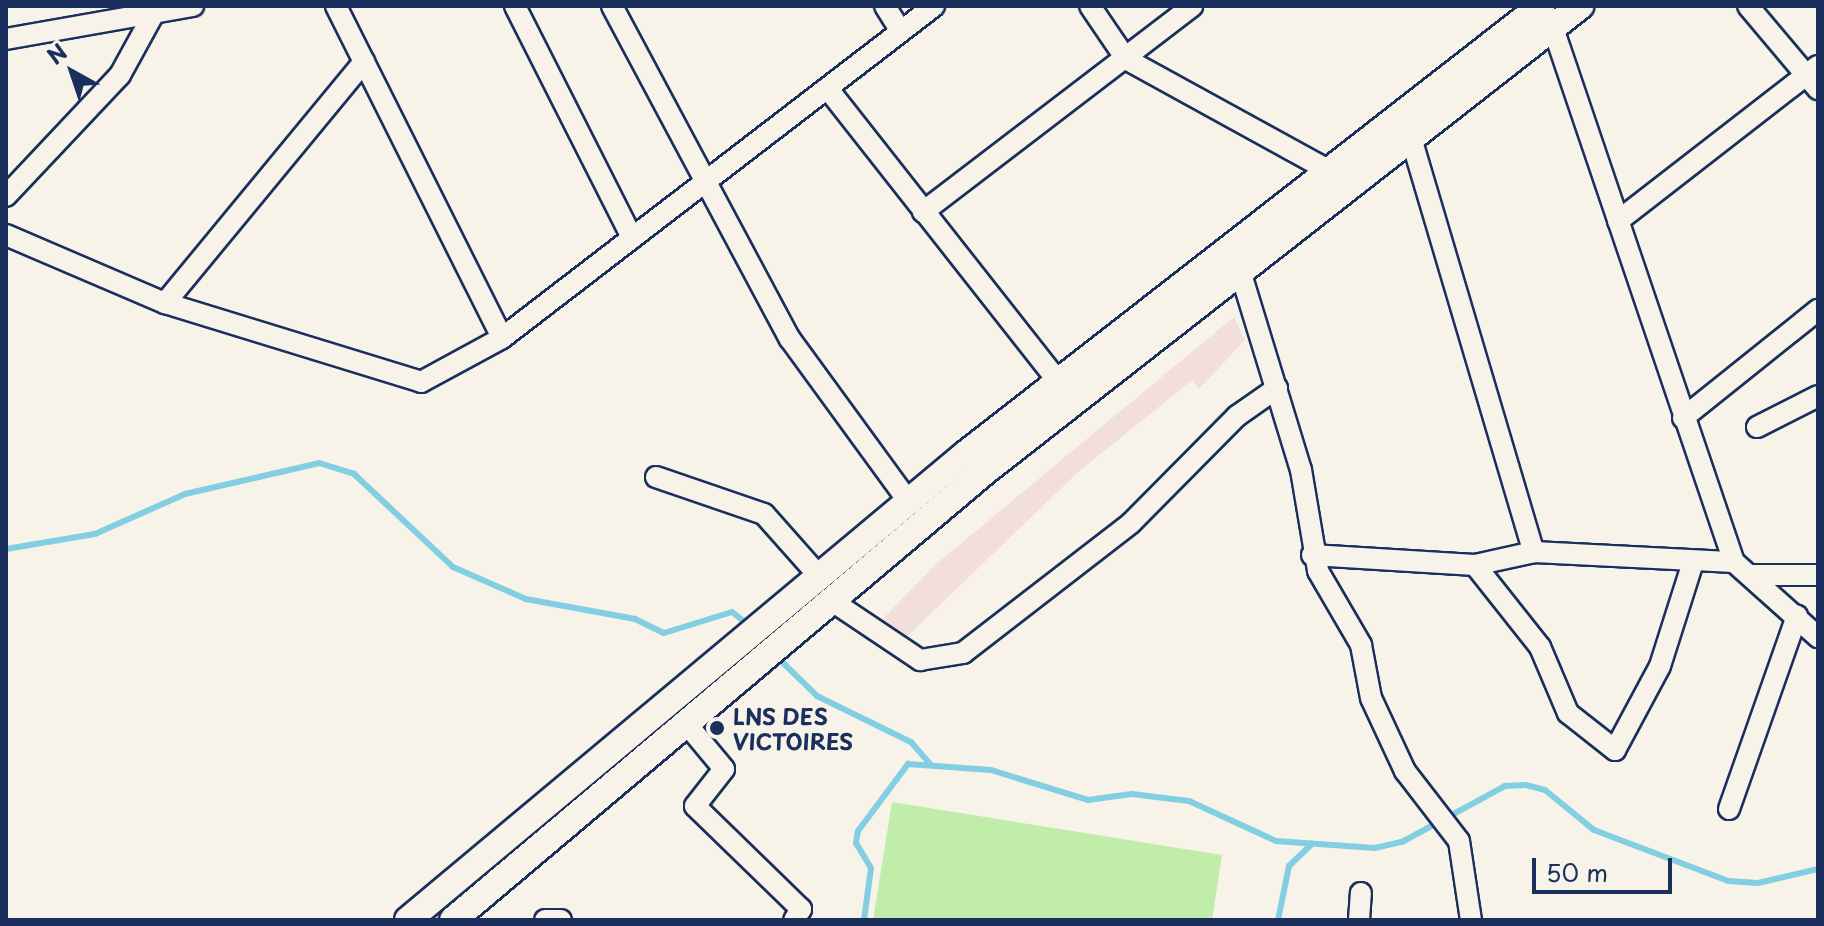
<!DOCTYPE html>
<style>
body{margin:0}
#map{position:relative;width:1824px;height:926px;overflow:hidden;background:#f7f3e8;font-family:"Playpen Sans",sans-serif}
div>[style]{position:absolute}
.built>*{inset:0;background:#f2dedb}
.green>*{inset:0;background:#c0edaa}
.stream>*{height:6px;margin:-3px;padding:0 3px;transform-origin:3px;border-radius:3px;background:#82cee2}
.roads{filter:drop-shadow(2px 0 #1b2f5e) drop-shadow(-2px 0 #1b2f5e) drop-shadow(0 2px #1b2f5e) drop-shadow(0 -2px #1b2f5e)}
.minor>*{height:20px;margin:-10px;padding:0 10px;transform-origin:10px;border-radius:10px;background:#f7f3e8}
.tertiary>*{height:26px;margin:-13px;padding:0 13px;transform-origin:13px;border-radius:13px;background:#f7f3e8}
.dots>*{width:22px;height:22px;translate:-50% -50%;box-sizing:border-box;border:4px solid #f7f3e8;border-radius:50%}
span{translate:-50% -50%;white-space:nowrap;text-align:center;line-height:1.15;-webkit-text-stroke:8px #f7f3e8;paint-order:stroke}
.poi-label{font-size:22px;color:#1b2f5e;font-weight:700}
.left{translate:0 -50%;text-align:left}
.frame{position:absolute;inset:0;border:8px solid #1b2f5e;pointer-events:none}
.north{position:absolute;left:32px;top:32px;width:80px;height:80px;-webkit-text-stroke:6px #f7f3e8;paint-order:stroke;rotate:320deg;font-size:22px;font-weight:700;line-height:32px;text-align:center;color:#1b2f5e}
.north::after{content:'';display:block;margin:auto;width:28px;height:36px;background:#1b2f5e;clip-path:polygon(50% 0,100% 100%,50% 72%,0 100%)}
.scale{position:absolute;left:1532px;top:858px;width:140px;height:36px;box-sizing:border-box;border:4px solid #1b2f5e;border-top:0;padding-left:10px;font-size:24px;line-height:28px;white-space:nowrap;color:#1b2f5e;-webkit-text-stroke:6px #f7f3e8;paint-order:stroke}
</style>
<div id="map">
<div class="built">
<i style="clip-path:polygon(1234px 317px,1245px 340px,1199px 389px,1192px 380px,1077px 473px,894px 649px,874px 628px,935px 565px)"></i>
</div>
<div class="green">
<i style="clip-path:polygon(892px 802px,1222px 855px,1212px 920px,873px 920px)"></i>
</div>
<div class="stream">
<i style="left:6px;top:549px;width:90px;rotate:-9.6deg"></i>
<i style="left:95px;top:534px;width:98px;rotate:-24deg"></i>
<i style="left:185px;top:494px;width:138px;rotate:-13deg"></i>
<i style="left:319px;top:463px;width:37px;rotate:17deg"></i>
<i style="left:354px;top:474px;width:136px;rotate:43.2deg"></i>
<i style="left:453px;top:567px;width:80px;rotate:23.7deg"></i>
<i style="left:526px;top:599px;width:111px;rotate:10.4deg"></i>
<i style="left:635px;top:619px;width:32px;rotate:26deg"></i>
<i style="left:664px;top:633px;width:71px;rotate:-17.2deg"></i>
<i style="left:732px;top:612px;width:23px;rotate:38deg"></i>
<i style="left:775px;top:655px;width:59px;rotate:44.3deg"></i>
<i style="left:817px;top:696px;width:105px;rotate:26.1deg"></i>
<i style="left:911px;top:742px;width:29px;rotate:49deg"></i>
<i style="left:864px;top:920px;width:52px;rotate:-82.3deg"></i>
<i style="left:871px;top:868px;width:29px;rotate:-121deg"></i>
<i style="left:856px;top:843px;width:12px;rotate:-81deg"></i>
<i style="left:858px;top:831px;width:84px;rotate:-53.3deg"></i>
<i style="left:908px;top:764px;width:83px;rotate:4.1deg"></i>
<i style="left:991px;top:770px;width:102px;rotate:17.2deg"></i>
<i style="left:1088px;top:800px;width:44px;rotate:-7.8deg"></i>
<i style="left:1132px;top:794px;width:57px;rotate:7deg"></i>
<i style="left:1189px;top:801px;width:96px;rotate:24.7deg"></i>
<i style="left:1276px;top:841px;width:99px;rotate:4deg"></i>
<i style="left:1375px;top:848px;width:28px;rotate:-13deg"></i>
<i style="left:1402px;top:842px;width:117px;rotate:-28.5deg"></i>
<i style="left:1505px;top:786px;width:21px;rotate:-3deg"></i>
<i style="left:1526px;top:785px;width:20px;rotate:15deg"></i>
<i style="left:1545px;top:790px;width:63px;rotate:39.2deg"></i>
<i style="left:1594px;top:830px;width:143px;rotate:20.8deg"></i>
<i style="left:1728px;top:881px;width:30px;rotate:4deg"></i>
<i style="left:1758px;top:883px;width:62px;rotate:-13.1deg"></i>
<i style="left:1278px;top:920px;width:55px;rotate:-78.5deg"></i>
<i style="left:1289px;top:866px;width:32px;rotate:-44deg"></i>
</div>
<div class="roads">
<div class="minor">
<i style="left:336px;top:6px;width:371px;rotate:63.4deg"></i>
<i style="left:515px;top:6px;width:260px;rotate:63.2deg"></i>
<i style="left:612px;top:6px;width:378px;rotate:61.9deg"></i>
<i style="left:790px;top:339px;width:200px;rotate:53.9deg"></i>
<i style="left:885px;top:6px;width:28px;rotate:58deg"></i>
<i style="left:1090px;top:6px;width:64px;rotate:55.8deg"></i>
<i style="left:1126px;top:59px;width:230px;rotate:28.8deg"></i>
<i style="left:1748px;top:6px;width:109px;rotate:49.9deg"></i>
<i style="left:1553px;top:28px;width:564px;rotate:71.28deg"></i>
<i style="left:1734px;top:562px;width:113px;rotate:41.8deg"></i>
<i style="left:6px;top:39px;width:190px;rotate:-10deg"></i>
<i style="left:828px;top:89px;width:385px;rotate:51.8deg"></i>
<i style="left:1411px;top:138px;width:432px;rotate:73.5deg"></i>
<i style="left:6px;top:196px;width:166px;rotate:-46.7deg"></i>
<i style="left:120px;top:75px;width:71px;rotate:-61.3deg"></i>
<i style="left:923px;top:212px;width:339px;rotate:-37.4deg"></i>
<i style="left:1618px;top:221px;width:253px;rotate:-37.8deg"></i>
<i style="left:6px;top:235px;width:173px;rotate:23.2deg"></i>
<i style="left:165px;top:303px;width:268px;rotate:17.1deg"></i>
<i style="left:421px;top:382px;width:92px;rotate:-28.5deg"></i>
<i style="left:502px;top:338px;width:545px;rotate:-37.54deg"></i>
<i style="left:1241px;top:274px;width:205px;rotate:73deg"></i>
<i style="left:1301px;top:470px;width:102px;rotate:80.4deg"></i>
<i style="left:1318px;top:571px;width:86px;rotate:59.8deg"></i>
<i style="left:1361px;top:645px;width:54px;rotate:79.3deg"></i>
<i style="left:1371px;top:698px;width:81px;rotate:65deg"></i>
<i style="left:1405px;top:771px;width:88px;rotate:52.4deg"></i>
<i style="left:1459px;top:841px;width:80px;rotate:81.4deg"></i>
<i style="left:165px;top:303px;width:313px;rotate:-50.5deg"></i>
<i style="left:1683px;top:418px;width:173px;rotate:-38.7deg"></i>
<i style="left:1757px;top:427px;width:68px;rotate:-26.9deg"></i>
<i style="left:656px;top:477px;width:114px;rotate:18.9deg"></i>
<i style="left:764px;top:514px;width:83px;rotate:48.4deg"></i>
<i style="left:1312px;top:555px;width:163px;rotate:3.5deg"></i>
<i style="left:1475px;top:565px;width:60px;rotate:-12.4deg"></i>
<i style="left:1534px;top:552px;width:200px;rotate:2.9deg"></i>
<i style="left:1475px;top:565px;width:105px;rotate:51.6deg"></i>
<i style="left:1540px;top:647px;width:72px;rotate:67deg"></i>
<i style="left:1568px;top:713px;width:60px;rotate:38.2deg"></i>
<i style="left:1615px;top:750px;width:95px;rotate:-61.8deg"></i>
<i style="left:1660px;top:666px;width:106px;rotate:-72.4deg"></i>
<i style="left:1750px;top:575px;width:68px"></i>
<i style="left:829px;top:599px;width:110px;rotate:33.8deg"></i>
<i style="left:920px;top:660px;width:44px;rotate:-9.2deg"></i>
<i style="left:963px;top:653px;width:212px;rotate:-37.7deg"></i>
<i style="left:1131px;top:523px;width:151px;rotate:-45.3deg"></i>
<i style="left:1237px;top:416px;width:49px;rotate:-35deg"></i>
<i style="left:685px;top:722px;width:61px;rotate:50.3deg"></i>
<i style="left:724px;top:769px;width:47px;rotate:128.1deg"></i>
<i style="left:695px;top:806px;width:148px;rotate:44.2deg"></i>
<i style="left:801px;top:909px;width:13px;rotate:122deg"></i>
<i style="left:1729px;top:809px;width:205px;rotate:-70.6deg"></i>
<i style="left:545px;top:920px;width:16px"></i>
<i style="left:1359px;top:920px;width:27px;rotate:-86deg"></i>
</div>
<div class="tertiary">
<i style="left:408px;top:920px;width:728px;rotate:-39.88deg"></i>
<i style="left:967px;top:453px;width:728px;rotate:-37.91deg"></i>
<i style="left:453px;top:920px;width:695px;rotate:-40.15deg"></i>
<i style="left:984px;top:472px;width:757px;rotate:-38.02deg"></i>
</div>
</div>
<div class="dots">
<i style="left:717px;top:728px;background:#1b2f5e"></i>
</div>
<div class="poi-label">
<span class="left" style="left:733px;top:728px">LNS DES<br>VICTOIRES</span>
</div>
<div class="frame"></div>
<div class="north">N</div>
<div class="scale">50 m</div>
</div>
